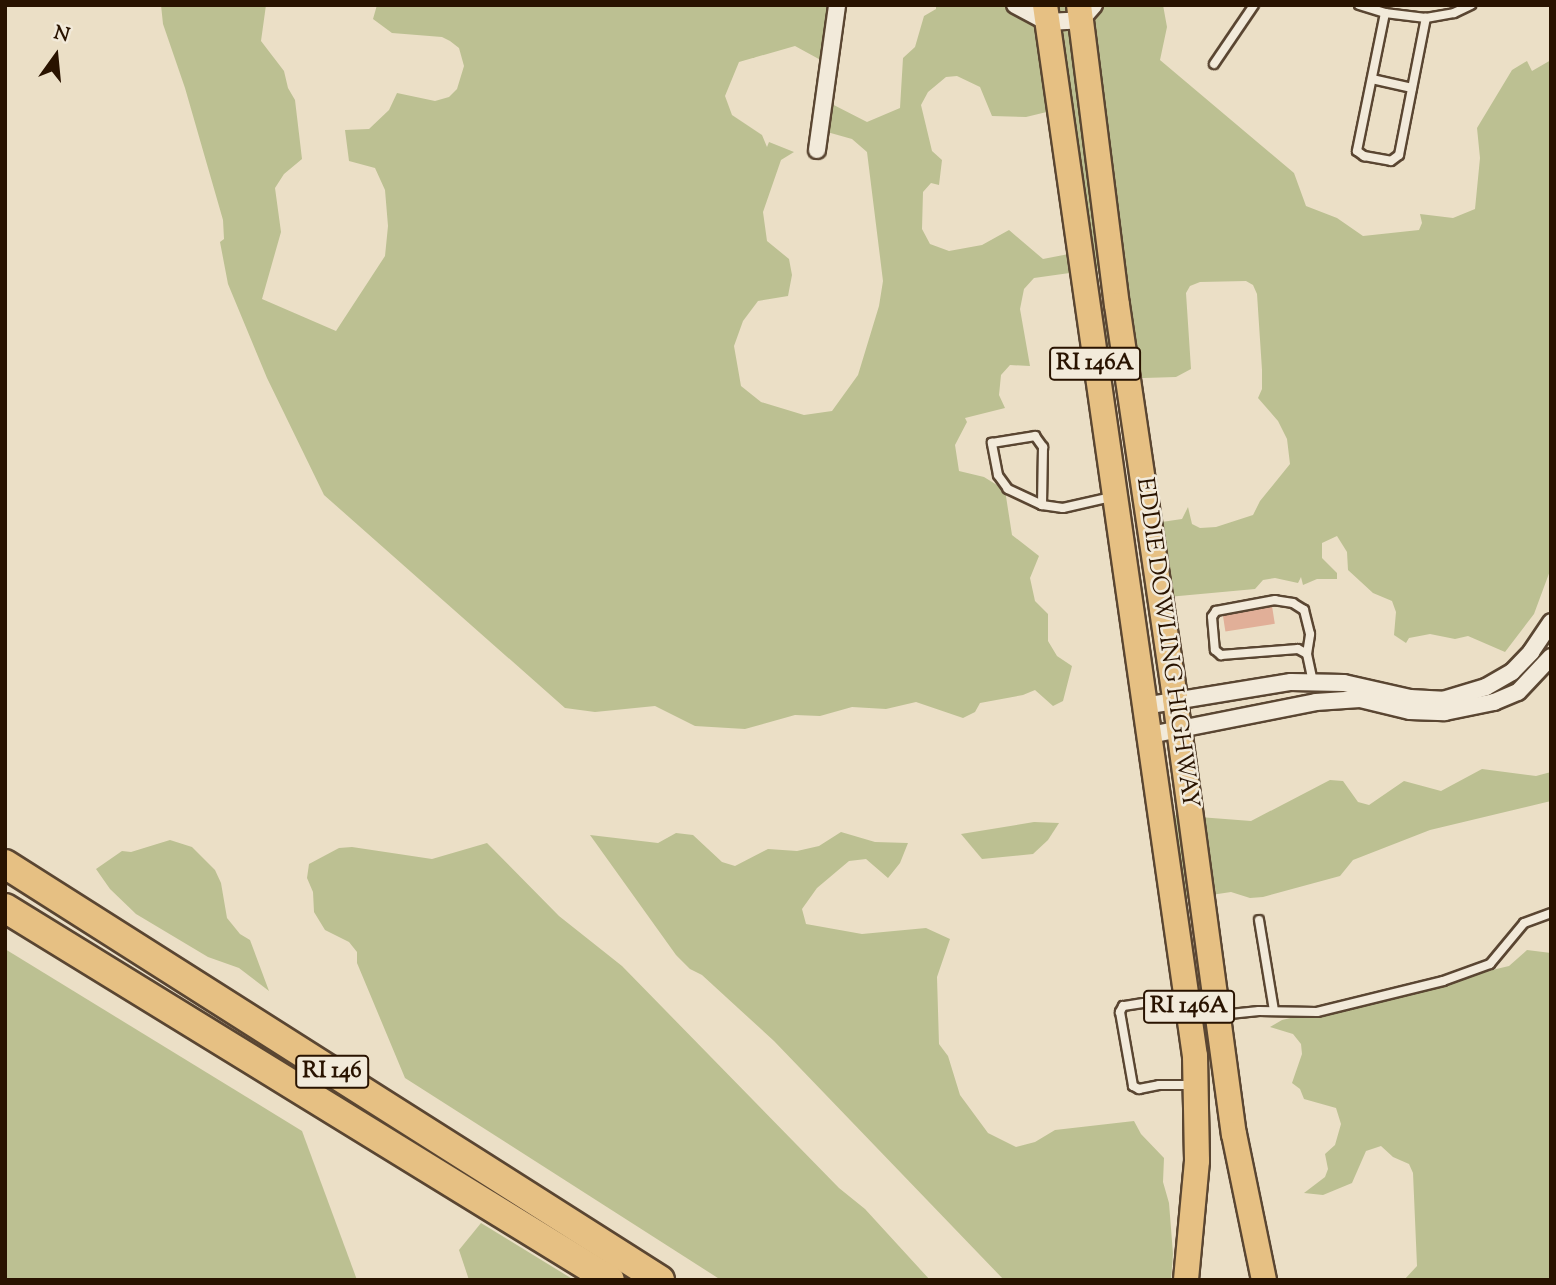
<!DOCTYPE html>
<style>
body{margin:0}
#map{position:relative;width:1556px;height:1285px;overflow:hidden;background:#ebdfc6;font-family:"Sorts Mill Goudy",serif}
div>[style]{position:absolute}
.green>*{inset:0;background:#bcc092}
.building>*{inset:0;background:#e1af98;transform-origin:0 0}
.roads{filter:drop-shadow(2px 0 #5a4632) drop-shadow(-2px 0 #5a4632) drop-shadow(0 2px #5a4632) drop-shadow(0 -2px #5a4632)}
.lane>*{height:8px;margin:-4px;padding:0 4px;transform-origin:4px;border-radius:4px;background:#f2eada}
.street>*{height:16px;margin:-8px;padding:0 8px;transform-origin:8px;border-radius:8px;background:#f2eada}
.primary>*{height:24px;margin:-12px;padding:0 12px;transform-origin:12px;border-radius:12px;background:#e6c083}
.highway>*{height:28px;margin:-14px;padding:0 14px;transform-origin:14px;border-radius:14px;background:#e6c083}
span{translate:-50% -50%;white-space:nowrap;text-align:center;line-height:1.15;-webkit-text-stroke:5px #f2eada;paint-order:stroke}
.shield-label span{padding:2px 5px;background:#f2eada;border:2px solid;border-radius:5px;-webkit-text-stroke-width:0}
.shield-label{font-size:23px;color:#291300;font-weight:700}
.street-label{font-size:24px;color:#291300}
.frame{position:absolute;inset:0;border:7px solid #291300;pointer-events:none}
.north{position:absolute;left:21px;top:21px;width:70px;height:70px;-webkit-text-stroke:5px #f2eada;paint-order:stroke;rotate:15deg;font-size:19px;font-weight:700;line-height:28px;text-align:center;color:#291300}
.north::after{content:'';display:block;margin:auto;width:24px;height:32px;background:#291300;clip-path:polygon(50% 0,100% 100%,50% 72%,0 100%)}
</style>
<div id="map">
<div class="green">
<i style="clip-path:polygon(evenodd,161px 5px,266px 5px,261px 41px,284px 71px,288px 88px,295px 100px,302px 159px,284px 174px,275px 188px,281px 232px,262px 299px,336px 331px,385px 256px,388px 226px,385px 190px,375px 168px,349px 161px,345px 130px,369px 129px,389px 110px,397px 93px,435px 101px,449px 97px,457px 89px,464px 66px,459px 48px,450px 41px,442px 37px,392px 33px,373px 19px,377px 5px,837px 5px,828px 64px,795px 46px,739px 62px,725px 96px,732px 115px,762px 135px,767px 147px,769px 142px,794px 152px,781px 160px,763px 212px,767px 241px,789px 259px,792px 275px,788px 296px,758px 301px,743px 321px,734px 346px,741px 386px,761px 402px,804px 415px,832px 411px,858px 375px,879px 306px,883px 281px,867px 152px,852px 139px,820px 130px,824px 100px,867px 122px,900px 108px,903px 58px,915px 47px,924px 16px,936px 9px,936px 5px,1001px 5px,1016px 13px,1044px 5px,1079px 5px,1090px 31px,1098px 5px,1163px 5px,1167px 27px,1160px 60px,1294px 173px,1306px 206px,1337px 218px,1363px 236px,1419px 230px,1422px 223px,1420px 214px,1453px 218px,1475px 209px,1480px 158px,1477px 128px,1512px 70px,1527px 61px,1532px 71px,1551px 60px,1551px 568px,1534px 614px,1505px 652px,1468px 636px,1455px 639px,1430px 634px,1409px 638px,1406px 643px,1394px 635px,1396px 612px,1392px 601px,1373px 593px,1348px 570px,1347px 552px,1337px 536px,1322px 543px,1322px 558px,1337px 573px,1337px 579px,1317px 579px,1303px 585px,1301px 577px,1298px 583px,1275px 578px,1263px 580px,1255px 589px,1157px 598px,1148px 524px,1182px 519px,1188px 507px,1192px 524px,1200px 528px,1216px 527px,1253px 515px,1260px 501px,1290px 464px,1287px 439px,1278px 421px,1258px 398px,1262px 389px,1262px 370px,1257px 294px,1253px 285px,1246px 281px,1200px 282px,1190px 286px,1186px 293px,1191px 369px,1176px 377px,1112px 379px,1098px 269px,1034px 278px,1024px 289px,1020px 309px,1030px 366px,1010px 365px,1001px 375px,999px 395px,1005px 408px,965px 418px,967px 422px,955px 445px,959px 471px,984px 477px,1005px 490px,1012px 535px,1039px 556px,1030px 578px,1035px 601px,1048px 614px,1048px 641px,1057px 656px,1072px 666px,1063px 701px,1053px 706px,1035px 690px,1023px 695px,980px 703px,975px 712px,963px 718px,916px 702px,886px 709px,852px 707px,820px 716px,795px 715px,745px 729px,695px 726px,655px 706px,595px 712px,565px 708px,324px 495px,267px 378px,228px 284px,220px 242px,224px 239px,223px 220px,185px 88px,163px 24px,161px 5px,957px 76px,980px 87px,992px 116px,1026px 117px,1059px 109px,1079px 252px,1043px 259px,1009px 230px,982px 245px,949px 251px,930px 244px,922px 229px,923px 192px,931px 183px,939px 185px,942px 160px,932px 151px,921px 105px,928px 92px,946px 77px,957px 76px)"></i>
<i style="clip-path:polygon(1482px 769px,1536px 776px,1551px 772px,1551px 801px,1430px 830px,1353px 860px,1340px 876px,1263px 897px,1250px 898px,1231px 892px,1171px 901px,1173px 815px,1251px 821px,1330px 780px,1343px 781px,1358px 802px,1369px 805px,1404px 781px,1441px 791px)"></i>
<i style="clip-path:polygon(1034px 822px,1059px 823px,1048px 840px,1033px 854px,982px 859px,961px 834px)"></i>
<i style="clip-path:polygon(676px 833px,693px 835px,722px 862px,735px 866px,768px 849px,797px 851px,819px 846px,841px 832px,875px 842px,908px 843px,900px 863px,888px 878px,866px 859px,849px 861px,817px 888px,802px 909px,806px 924px,862px 934px,926px 928px,950px 939px,937px 977px,939px 1044px,948px 1056px,960px 1095px,988px 1133px,1016px 1147px,1035px 1142px,1055px 1130px,1134px 1121px,1141px 1134px,1164px 1158px,1163px 1182px,1169px 1203px,1173px 1254px,1171px 1280px,1004px 1280px,774px 1041px,702px 975px,690px 969px,676px 955px,590px 835px,658px 843px)"></i>
<i style="clip-path:polygon(170px 840px,192px 847px,215px 870px,221px 883px,227px 918px,240px 934px,250px 940px,269px 991px,239px 968px,208px 957px,136px 914px,110px 889px,96px 869px,122px 851px,131px 852px)"></i>
<i style="clip-path:polygon(487px 843px,559px 916px,622px 966px,839px 1188px,865px 1209px,930px 1280px,721px 1280px,405px 1078px,357px 963px,357px 952px,349px 942px,325px 930px,314px 912px,313px 892px,307px 878px,309px 864px,339px 848px,352px 847px,432px 859px)"></i>
<i style="clip-path:polygon(5px 949px,302px 1131px,357px 1280px,5px 1280px)"></i>
<i style="clip-path:polygon(1527px 950px,1551px 953px,1551px 1280px,1404px 1280px,1417px 1266px,1413px 1173px,1409px 1164px,1393px 1157px,1381px 1146px,1366px 1151px,1352px 1183px,1323px 1195px,1304px 1193px,1325px 1177px,1328px 1169px,1325px 1154px,1335px 1145px,1341px 1124px,1336px 1108px,1304px 1099px,1300px 1089px,1292px 1083px,1302px 1054px,1301px 1044px,1293px 1034px,1270px 1027px,1282px 1020px,1509px 966px)"></i>
<i style="clip-path:polygon(481px 1223px,574px 1280px,469px 1280px,459px 1250px)"></i>
</div>
<div class="building">
<i style="left:1272px;top:606px;width:18px;height:50px;rotate:81deg"></i>
</div>
<div class="roads">
<div class="lane">
<i style="left:1359px;top:5px;width:27px;rotate:17deg"></i>
<i style="left:1385px;top:13px;width:41px;rotate:7deg"></i>
<i style="left:1426px;top:18px;width:28px;rotate:-10deg"></i>
<i style="left:1454px;top:13px;width:19px;rotate:-25deg"></i>
<i style="left:1385px;top:13px;width:141px;rotate:101.5deg"></i>
<i style="left:1357px;top:151px;width:9px;rotate:36deg"></i>
<i style="left:1364px;top:156px;width:27px;rotate:10deg"></i>
<i style="left:1391px;top:161px;width:10px;rotate:-37deg"></i>
<i style="left:1399px;top:155px;width:140px;rotate:-78.9deg"></i>
<i style="left:1214px;top:64px;width:71px;rotate:-55.9deg"></i>
<i style="left:1372px;top:79px;width:41px;rotate:12.7deg"></i>
<i style="left:1042px;top:505px;width:38px;rotate:-155deg"></i>
<i style="left:1008px;top:489px;width:17px;rotate:-126deg"></i>
<i style="left:998px;top:475px;width:33px;rotate:-101deg"></i>
<i style="left:992px;top:443px;width:44px;rotate:-9.2deg"></i>
<i style="left:1035px;top:436px;width:14px;rotate:54deg"></i>
<i style="left:1043px;top:447px;width:58px;rotate:91deg"></i>
<i style="left:1042px;top:505px;width:21px;rotate:8deg"></i>
<i style="left:1063px;top:508px;width:49px;rotate:-12.9deg"></i>
<i style="left:1307px;top:654px;width:20px;rotate:-81deg"></i>
<i style="left:1310px;top:634px;width:25px;rotate:-104deg"></i>
<i style="left:1304px;top:610px;width:13px;rotate:-148deg"></i>
<i style="left:1293px;top:603px;width:18px;rotate:-171deg"></i>
<i style="left:1275px;top:600px;width:60px;rotate:169.4deg"></i>
<i style="left:1216px;top:611px;width:7px;rotate:124deg"></i>
<i style="left:1212px;top:617px;width:33px;rotate:85deg"></i>
<i style="left:1215px;top:650px;width:8px;rotate:40deg"></i>
<i style="left:1221px;top:655px;width:77px;rotate:-4.5deg"></i>
<i style="left:1298px;top:649px;width:10px;rotate:29deg"></i>
<i style="left:1307px;top:654px;width:29px;rotate:78deg"></i>
<i style="left:1259px;top:920px;width:92px;rotate:80.6deg"></i>
<i style="left:1143px;top:1003px;width:20px;rotate:171deg"></i>
<i style="left:1123px;top:1006px;width:7px;rotate:117deg"></i>
<i style="left:1120px;top:1012px;width:75px;rotate:80deg"></i>
<i style="left:1133px;top:1086px;width:7px;rotate:27deg"></i>
<i style="left:1139px;top:1089px;width:20px;rotate:-11deg"></i>
<i style="left:1159px;top:1085px;width:35px"></i>
<i style="left:1220px;top:1015px;width:39px;rotate:-6deg"></i>
<i style="left:1259px;top:1011px;width:58px;rotate:1deg"></i>
<i style="left:1317px;top:1012px;width:130px;rotate:-13.8deg"></i>
<i style="left:1443px;top:981px;width:50px;rotate:-19.9deg"></i>
<i style="left:1490px;top:964px;width:53px;rotate:-50.3deg"></i>
<i style="left:1524px;top:923px;width:29px;rotate:-20deg"></i>
</div>
<div class="street">
<i style="left:1015px;top:5px;width:36px;rotate:28deg"></i>
<i style="left:1047px;top:22px;width:34px;rotate:-3deg"></i>
<i style="left:1081px;top:20px;width:20px;rotate:-49deg"></i>
<i style="left:817px;top:150px;width:146px;rotate:-82.1deg"></i>
<i style="left:1144px;top:706px;width:149px;rotate:-9.3deg"></i>
<i style="left:1291px;top:682px;width:53px;rotate:1.1deg"></i>
<i style="left:1344px;top:683px;width:68px;rotate:12.8deg"></i>
<i style="left:1410px;top:698px;width:33px;rotate:3deg"></i>
<i style="left:1443px;top:700px;width:45px;rotate:-16.8deg"></i>
<i style="left:1486px;top:687px;width:30px;rotate:-30deg"></i>
<i style="left:1512px;top:672px;width:28px;rotate:-46deg"></i>
<i style="left:1531px;top:652px;width:36px;rotate:-56deg"></i>
<i style="left:1150px;top:735px;width:169px;rotate:-11.2deg"></i>
<i style="left:1316px;top:702px;width:44px;rotate:-3.9deg"></i>
<i style="left:1360px;top:699px;width:51px;rotate:13.5deg"></i>
<i style="left:1410px;top:711px;width:35px;rotate:2deg"></i>
<i style="left:1445px;top:712px;width:50px;rotate:-11.5deg"></i>
<i style="left:1494px;top:702px;width:26px;rotate:-23deg"></i>
<i style="left:1518px;top:692px;width:48px;rotate:-46.7deg"></i>
</div>
<div class="primary">
<i style="left:1045px;top:5px;width:1062px;rotate:81.88deg"></i>
<i style="left:1195px;top:1056px;width:105px;rotate:88.9deg"></i>
<i style="left:1197px;top:1161px;width:120px;rotate:95.3deg"></i>
<i style="left:1079px;top:5px;width:302px;rotate:82.8deg"></i>
<i style="left:1117px;top:305px;width:398px;rotate:81.6deg"></i>
<i style="left:1175px;top:699px;width:439px;rotate:82.3deg"></i>
<i style="left:1234px;top:1134px;width:149px;rotate:78.4deg"></i>
</div>
<div class="highway">
<i style="left:5px;top:864px;width:776px;rotate:32.42deg"></i>
<i style="left:5px;top:908px;width:710px;rotate:31.59deg"></i>
</div>
</div>
<div class="shield-label">
<span style="left:1095px;top:364px">RI 146A</span>
<span style="left:1189px;top:1007px">RI 146A</span>
<span style="left:332px;top:1072px">RI 146</span>
</div>
<div class="street-label">
<span style="left:1166px;top:643px;rotate:82deg">EDDIE DOWLING HIGHWAY</span>
</div>
<div class="frame"></div>
<div class="north">N</div>
</div>
